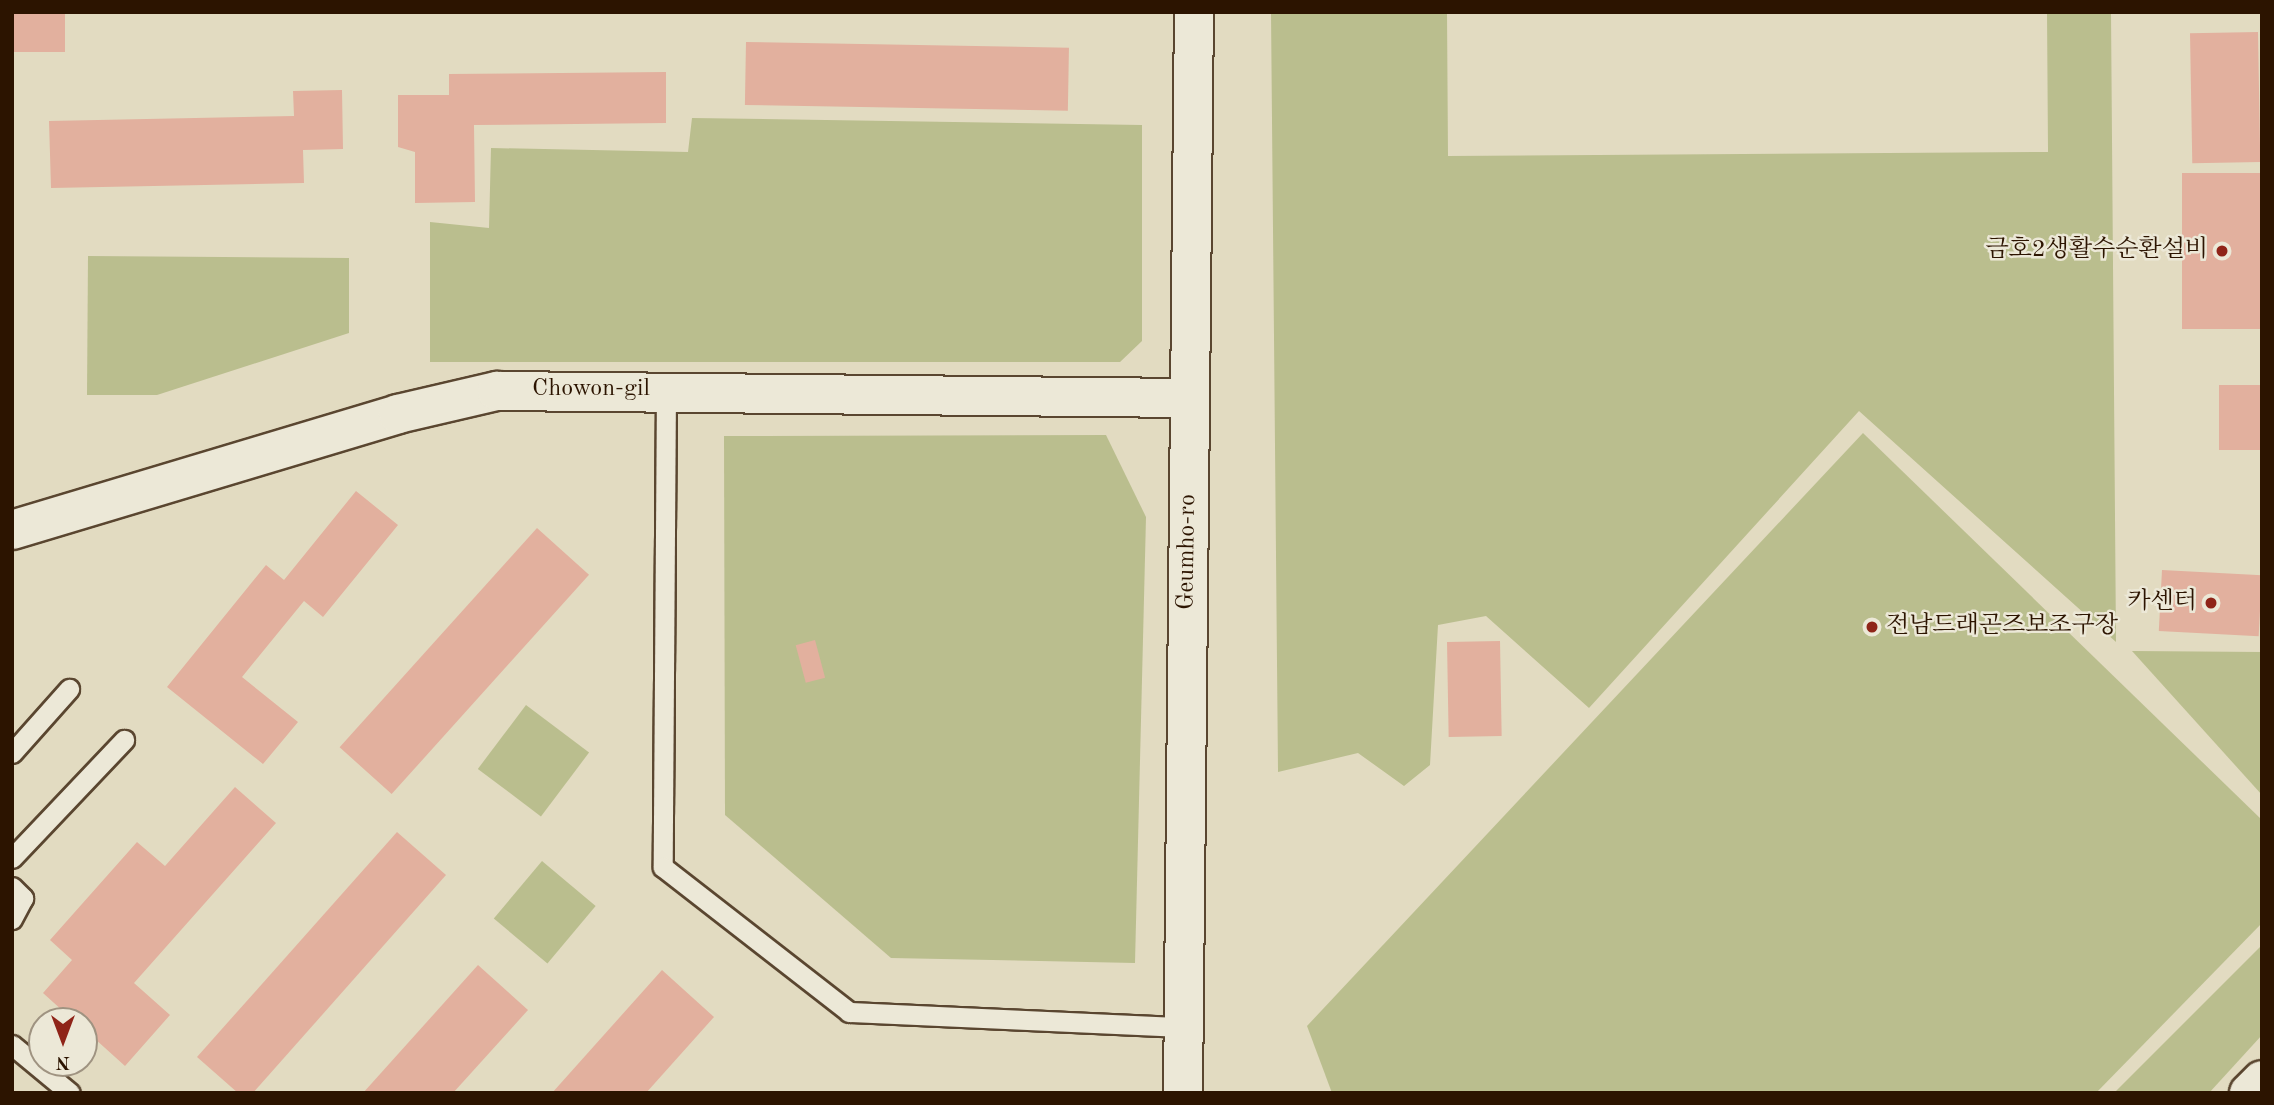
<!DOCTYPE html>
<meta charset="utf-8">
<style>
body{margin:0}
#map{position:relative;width:2274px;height:1105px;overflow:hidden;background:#e2dbc1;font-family:"Old Standard TT","Noto Serif KR",serif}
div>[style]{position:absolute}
.green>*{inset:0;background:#babe8e;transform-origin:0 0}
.building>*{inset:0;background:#e2b09e;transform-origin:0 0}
.roads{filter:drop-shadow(2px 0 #5a4630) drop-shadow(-2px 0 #5a4630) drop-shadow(0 2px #5a4630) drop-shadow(0 -2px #5a4630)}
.service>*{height:19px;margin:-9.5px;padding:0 9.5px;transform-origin:9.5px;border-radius:9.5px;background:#ece8d7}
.minor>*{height:38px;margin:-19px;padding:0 19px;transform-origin:19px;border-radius:19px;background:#ece8d7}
.tertiary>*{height:38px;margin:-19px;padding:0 19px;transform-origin:19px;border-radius:19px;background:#ece8d7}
.dots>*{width:19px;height:19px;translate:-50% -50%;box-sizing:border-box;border:4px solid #ece8d7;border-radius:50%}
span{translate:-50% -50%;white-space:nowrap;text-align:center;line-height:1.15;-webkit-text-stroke:5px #ece8d7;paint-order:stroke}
.poi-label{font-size:24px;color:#2c1400}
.right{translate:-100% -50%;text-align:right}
.left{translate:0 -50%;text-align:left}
.street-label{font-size:24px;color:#2c1400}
.frame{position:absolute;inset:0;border:14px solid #2c1400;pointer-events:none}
.north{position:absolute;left:28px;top:1007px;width:70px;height:70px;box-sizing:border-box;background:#ece8d7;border:2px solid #9f9381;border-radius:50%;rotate:180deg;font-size:19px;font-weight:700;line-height:28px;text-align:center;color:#2c1400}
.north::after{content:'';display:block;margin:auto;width:24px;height:32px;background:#8f2418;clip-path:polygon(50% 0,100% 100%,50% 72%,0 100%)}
</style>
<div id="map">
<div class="green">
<i style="clip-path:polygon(1271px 12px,1447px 12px,1448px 156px,2048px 152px,2047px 12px,2111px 12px,2116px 642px,1859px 411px,1589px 708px,1486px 616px,1438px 625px,1430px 765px,1404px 786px,1358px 753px,1278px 772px)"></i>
<i style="clip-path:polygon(692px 118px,1142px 125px,1142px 341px,1120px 362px,430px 362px,430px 222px,489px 228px,491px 148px,688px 152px)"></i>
<i style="clip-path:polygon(88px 256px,349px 258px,349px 333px,157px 395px,87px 395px)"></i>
<i style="clip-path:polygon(1863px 433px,2262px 820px,2262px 923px,2096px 1093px,1332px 1093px,1307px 1026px)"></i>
<i style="clip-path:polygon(1106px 435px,1146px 517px,1135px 963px,891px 958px,725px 815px,724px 436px)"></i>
<i style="clip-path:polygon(2132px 651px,2262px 652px,2262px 795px)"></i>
<i style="left:526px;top:705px;width:79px;height:80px;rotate:37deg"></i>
<i style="left:542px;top:861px;width:70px;height:75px;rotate:40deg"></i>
<i style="clip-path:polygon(2262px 945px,2262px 1035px,2209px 1093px,2114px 1093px)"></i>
</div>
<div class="building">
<i style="left:12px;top:12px;width:53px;height:40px"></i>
<i style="left:2258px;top:32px;width:130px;height:68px;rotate:89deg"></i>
<i style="left:746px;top:42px;width:323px;height:63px;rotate:1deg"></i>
<i style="clip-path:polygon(666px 72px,666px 123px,474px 125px,475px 202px,415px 203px,415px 152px,398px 147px,398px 95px,449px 95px,449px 74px)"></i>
<i style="clip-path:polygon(342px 90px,343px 149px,303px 150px,304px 183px,51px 188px,49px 121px,294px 116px,293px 91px)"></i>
<i style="left:2262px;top:173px;width:156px;height:80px;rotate:90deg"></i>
<i style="left:2219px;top:385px;width:43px;height:65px"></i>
<i style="clip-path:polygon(356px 491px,398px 525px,323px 617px,304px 601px,242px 677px,298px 722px,263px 764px,167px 687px,266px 565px,284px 580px)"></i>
<i style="left:537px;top:528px;width:70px;height:295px;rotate:42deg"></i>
<i style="left:2162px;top:570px;width:100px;height:61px;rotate:3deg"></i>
<i style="left:815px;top:640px;width:39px;height:20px;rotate:75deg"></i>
<i style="left:1500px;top:641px;width:95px;height:53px;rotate:89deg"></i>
<i style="clip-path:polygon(235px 787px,276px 823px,134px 983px,170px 1015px,125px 1066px,84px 1029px,84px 1021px,74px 1021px,43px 993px,72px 960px,50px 940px,137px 842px,165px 866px)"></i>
<i style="clip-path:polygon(397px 832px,446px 875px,253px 1093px,238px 1093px,197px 1057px)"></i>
<i style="clip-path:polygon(478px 965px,528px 1010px,453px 1093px,363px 1093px)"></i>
<i style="clip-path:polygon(662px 970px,714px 1017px,646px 1093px,552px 1093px)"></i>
</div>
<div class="roads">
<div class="service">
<i style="left:666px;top:390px;width:477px;rotate:90.4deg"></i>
<i style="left:663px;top:867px;width:236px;rotate:37.9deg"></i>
<i style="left:849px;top:1012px;width:335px;rotate:2.6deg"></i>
<i style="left:12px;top:753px;width:86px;rotate:-48.3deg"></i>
<i style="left:12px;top:858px;width:163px;rotate:-46.5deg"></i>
<i style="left:12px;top:887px;width:16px;rotate:45deg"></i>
<i style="left:23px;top:898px;width:24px;rotate:118deg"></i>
<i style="left:12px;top:1045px;width:75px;rotate:39.6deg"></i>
</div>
<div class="minor">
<i style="left:12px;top:530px;width:403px;rotate:-16.7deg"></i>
<i style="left:398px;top:414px;width:102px;rotate:-13.1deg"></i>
<i style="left:497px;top:391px;width:693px;rotate:0.58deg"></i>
<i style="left:2249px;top:1093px;width:18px;rotate:-45deg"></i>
</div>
<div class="tertiary">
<i style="left:1183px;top:1093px;width:1081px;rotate:-89.42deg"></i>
</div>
</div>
<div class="dots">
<i style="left:2222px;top:251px;background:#8f2418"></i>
<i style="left:2211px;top:603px;background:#8f2418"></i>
<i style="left:1872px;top:627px;background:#8f2418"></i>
</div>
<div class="poi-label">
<span class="right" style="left:2208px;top:251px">금호2생활수순환설비</span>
<span class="right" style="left:2197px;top:603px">카센터</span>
<span class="left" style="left:1886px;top:627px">전남드래곤즈보조구장</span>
</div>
<div class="street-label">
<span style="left:591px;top:390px">Chowon-gil</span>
<span style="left:1188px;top:552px;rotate:-89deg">Geumho-ro</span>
</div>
<div class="frame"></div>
<div class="north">N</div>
</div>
